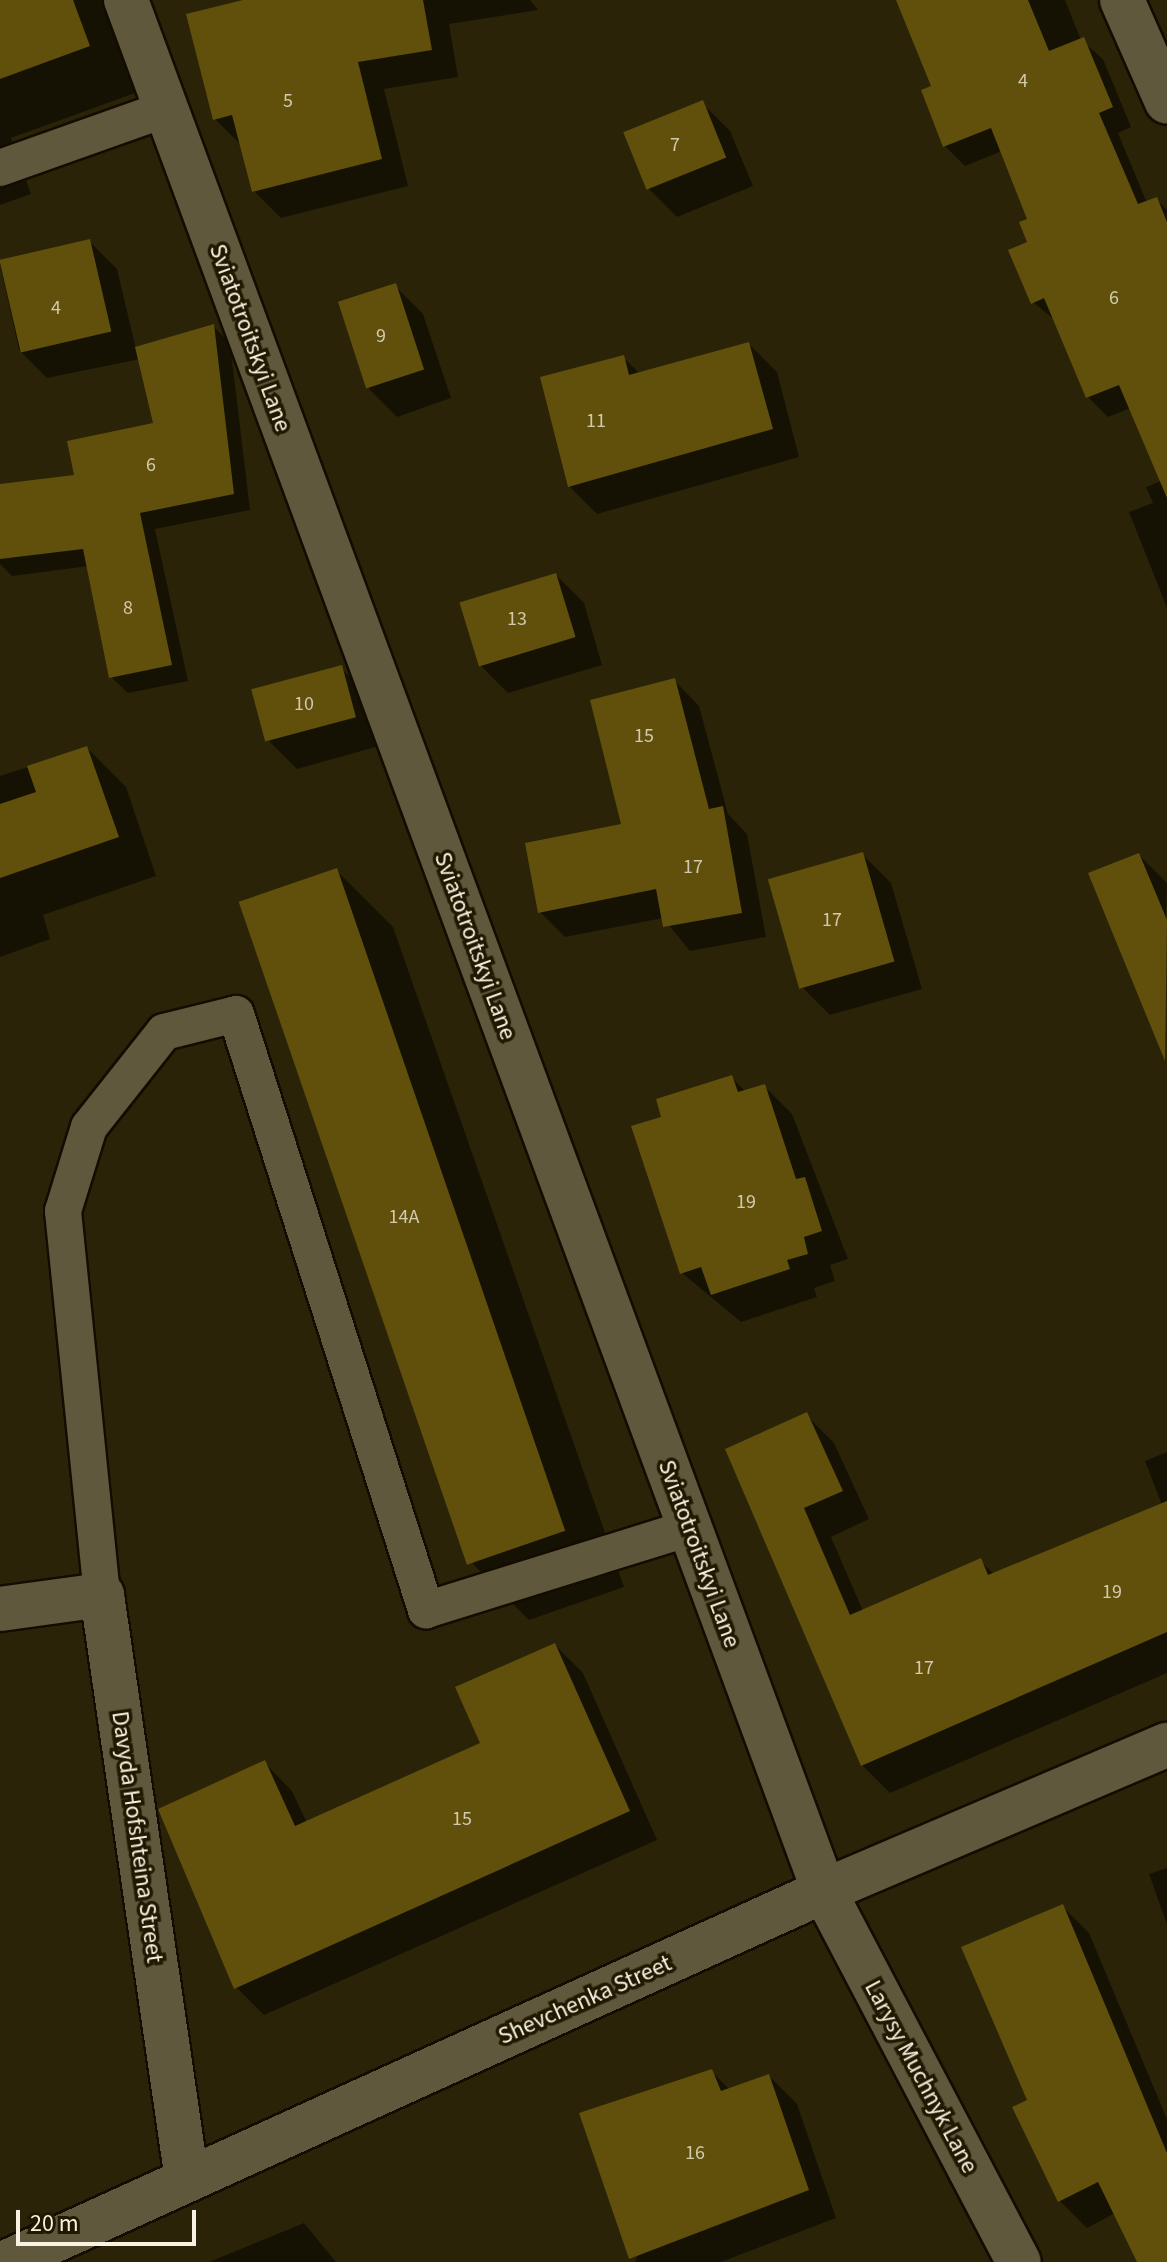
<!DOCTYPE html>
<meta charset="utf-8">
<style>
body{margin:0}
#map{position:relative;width:1167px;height:2262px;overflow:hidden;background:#2a2307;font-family:"Source Sans 3",sans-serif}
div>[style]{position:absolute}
.shadow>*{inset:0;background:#0007}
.building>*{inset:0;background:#60500c;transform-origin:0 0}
.roads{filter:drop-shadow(2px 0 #130c00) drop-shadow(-2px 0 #130c00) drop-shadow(0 2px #130c00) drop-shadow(0 -2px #130c00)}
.lane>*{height:36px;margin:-18px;padding:0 18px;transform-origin:18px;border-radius:18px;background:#60583c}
.street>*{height:44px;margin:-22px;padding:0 22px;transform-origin:22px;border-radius:22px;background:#60583c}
span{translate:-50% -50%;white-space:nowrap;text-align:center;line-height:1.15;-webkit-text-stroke:7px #201900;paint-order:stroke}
.number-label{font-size:20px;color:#d1caac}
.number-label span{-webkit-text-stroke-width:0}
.street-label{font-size:24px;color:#f7f2e2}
.scale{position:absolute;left:16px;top:2210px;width:180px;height:36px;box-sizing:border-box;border:4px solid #f7f2e2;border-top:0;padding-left:10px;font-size:24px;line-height:28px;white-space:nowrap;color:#f7f2e2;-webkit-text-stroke:6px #201900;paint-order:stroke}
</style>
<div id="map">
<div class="shadow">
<i style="clip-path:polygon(0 0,102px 0,135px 93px,11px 138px,31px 194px,0 205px)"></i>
<i style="clip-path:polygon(251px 0,530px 0,538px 10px,449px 24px,458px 77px,384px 89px,408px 186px,281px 218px,254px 191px,243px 147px,215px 119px)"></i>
<i style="clip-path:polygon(899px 0,1065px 0,1081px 40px,1103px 59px,1131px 127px,1118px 133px,1147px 203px,1156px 199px,1167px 210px,1167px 608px,1129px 512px,1153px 503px,1146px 487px,1161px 481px,1131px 408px,1108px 417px,1088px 397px,1056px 321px,1033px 302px,1030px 220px,1002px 151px,965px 166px,945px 146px,933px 88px)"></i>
<i style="clip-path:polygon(702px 103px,730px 131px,753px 186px,677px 217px,649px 189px,627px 134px)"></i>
<i style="clip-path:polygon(89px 241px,117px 269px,136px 349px,214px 327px,230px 343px,250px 510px,155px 529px,188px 681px,128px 693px,111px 677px,89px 566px,12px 576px,0 564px,0 486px,77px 477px,155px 424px,140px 359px,47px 378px,19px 350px,0 264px)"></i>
<i style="clip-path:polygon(395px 286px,423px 314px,451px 398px,397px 417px,369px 389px)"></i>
<i style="clip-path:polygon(749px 344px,777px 372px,799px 457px,597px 514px,569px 486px,623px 357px,640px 374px)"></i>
<i style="clip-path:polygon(556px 575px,584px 603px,602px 665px,508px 693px,480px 665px)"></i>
<i style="clip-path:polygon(341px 668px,369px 696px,383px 745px,297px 769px,269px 741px)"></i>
<i style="clip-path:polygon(674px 680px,699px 706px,728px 814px,747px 834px,766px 937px,690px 951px,663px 918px,565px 937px,540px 912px,624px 826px)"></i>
<i style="clip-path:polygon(87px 748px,126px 787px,156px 876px,43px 915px,50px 939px,0 957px,0 776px)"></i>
<i style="clip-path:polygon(863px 855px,891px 883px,922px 989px,830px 1015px,802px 987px)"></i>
<i style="clip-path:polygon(1139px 855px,1167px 883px,1163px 1010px)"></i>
<i style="clip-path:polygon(337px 871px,393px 927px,624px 1587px,529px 1620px,473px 1564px)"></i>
<i style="clip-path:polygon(732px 1078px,746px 1092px,764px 1086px,792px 1114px,848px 1259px,830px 1265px,835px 1281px,814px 1288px,817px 1297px,741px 1322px,682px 1273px,664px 1118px)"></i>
<i style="clip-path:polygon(806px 1415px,834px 1443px,869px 1519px,831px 1537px,863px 1611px,980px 1561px,994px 1574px,1162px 1505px,1145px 1461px,1167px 1452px,1167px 1673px,890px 1793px,862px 1765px,727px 1450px)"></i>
<i style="clip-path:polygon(555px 1645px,583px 1673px,657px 1840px,264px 2015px,236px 1987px,265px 1763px,292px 1791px,307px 1823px,483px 1744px)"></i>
<i style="clip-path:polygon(1167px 1868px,1167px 1924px,1149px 1874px)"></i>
<i style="clip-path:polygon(1062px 1906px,1089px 1933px,1167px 2119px,1167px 2262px,1140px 2262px,1115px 2213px,1087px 2228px,1060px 2201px,1029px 2101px)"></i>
<i style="clip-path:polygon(712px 2072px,730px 2090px,769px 2076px,797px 2104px,836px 2218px,721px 2262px,635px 2262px)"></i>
<i style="clip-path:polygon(304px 2223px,336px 2262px,209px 2262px)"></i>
</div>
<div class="building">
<i style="clip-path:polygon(0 0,73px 0,90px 46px,0 79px)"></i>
<i style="clip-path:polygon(243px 0,423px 0,432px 50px,358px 62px,382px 159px,252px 192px,232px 115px,213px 120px,186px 14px)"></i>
<i style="clip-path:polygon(896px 0,1028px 0,1049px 51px,1084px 37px,1113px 107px,1099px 113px,1138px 204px,1157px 197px,1167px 222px,1167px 498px,1119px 385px,1086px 398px,1044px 298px,1031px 304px,1008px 250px,1027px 242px,1019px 222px,1027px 219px,991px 128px,943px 147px,921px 90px,931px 86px)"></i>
<i style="left:703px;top:100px;width:62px;height:86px;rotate:68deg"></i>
<i style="left:90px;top:239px;width:95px;height:93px;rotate:77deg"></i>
<i style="left:396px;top:283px;width:91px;height:61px;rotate:72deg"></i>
<i style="clip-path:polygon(214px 324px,234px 494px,140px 513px,172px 665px,109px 678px,83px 549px,0 559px,0 484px,74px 475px,67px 441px,153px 423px,135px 347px)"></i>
<i style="clip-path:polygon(749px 342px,773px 429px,568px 487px,540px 377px,624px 355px,629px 375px)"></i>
<i style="left:556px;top:573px;width:67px;height:101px;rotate:73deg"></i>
<i style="left:342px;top:665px;width:54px;height:94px;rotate:75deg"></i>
<i style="clip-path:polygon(675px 678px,709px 809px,723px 806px,742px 913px,663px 927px,656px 889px,538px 913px,525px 843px,621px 824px,590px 700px)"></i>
<i style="clip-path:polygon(87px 746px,119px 837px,0 878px,0 804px,36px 792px,27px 766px)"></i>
<i style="left:863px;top:852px;width:114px;height:99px;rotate:74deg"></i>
<i style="clip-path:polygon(1139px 853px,1167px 920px,1165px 1061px,1088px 873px)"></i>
<i style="left:337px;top:868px;width:701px;height:104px;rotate:71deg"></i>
<i style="clip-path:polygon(732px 1075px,738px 1092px,765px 1084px,796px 1179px,805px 1177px,822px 1231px,804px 1237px,808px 1254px,787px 1260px,790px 1269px,711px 1295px,701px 1267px,680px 1274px,631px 1126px,661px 1117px,656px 1099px)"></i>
<i style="clip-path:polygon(807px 1412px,843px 1491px,804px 1508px,850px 1615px,981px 1558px,988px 1575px,1167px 1501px,1167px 1632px,861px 1766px,725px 1449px)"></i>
<i style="clip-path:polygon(555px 1643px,630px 1811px,234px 1989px,158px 1809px,265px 1760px,295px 1826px,480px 1743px,455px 1687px)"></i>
<i style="clip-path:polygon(1063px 1904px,1167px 2153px,1167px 2262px,1137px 2262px,1098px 2182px,1058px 2202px,1012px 2107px,1027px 2100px,961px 1947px)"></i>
<i style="clip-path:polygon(712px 2069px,721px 2091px,769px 2074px,809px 2190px,629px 2259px,579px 2113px)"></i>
</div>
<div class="roads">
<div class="lane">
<i style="left:0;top:168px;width:176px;rotate:-19.6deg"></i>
<i style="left:102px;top:1595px;width:386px;rotate:-95.8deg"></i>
<i style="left:63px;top:1211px;width:88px;rotate:-72.8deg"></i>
<i style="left:89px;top:1127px;width:121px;rotate:-51.7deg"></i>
<i style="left:164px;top:1032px;width:74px;rotate:-14deg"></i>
<i style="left:236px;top:1014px;width:626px;rotate:72.32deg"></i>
<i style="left:426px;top:1610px;width:275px;rotate:-17.3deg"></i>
</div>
<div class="street">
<i style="left:126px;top:0;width:2016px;rotate:69.74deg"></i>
<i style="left:824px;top:1891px;width:419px;rotate:62.3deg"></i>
<i style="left:1122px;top:0;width:111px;rotate:66.2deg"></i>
<i style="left:0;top:1609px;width:103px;rotate:-7.8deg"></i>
<i style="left:102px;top:1595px;width:591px;rotate:81.73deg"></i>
<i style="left:7px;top:2262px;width:897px;rotate:-24.42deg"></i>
<i style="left:824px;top:1891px;width:373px;rotate:-23.1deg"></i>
</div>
</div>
<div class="number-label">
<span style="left:1023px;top:81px">4</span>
<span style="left:288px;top:101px">5</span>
<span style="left:675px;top:145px">7</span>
<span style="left:1114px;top:298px">6</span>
<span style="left:56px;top:308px">4</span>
<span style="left:381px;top:336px">9</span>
<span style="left:596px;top:421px">11</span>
<span style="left:151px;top:465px">6</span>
<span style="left:128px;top:608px">8</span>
<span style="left:517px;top:619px">13</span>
<span style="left:304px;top:704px">10</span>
<span style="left:644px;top:736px">15</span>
<span style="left:693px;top:867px">17</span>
<span style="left:832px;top:920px">17</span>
<span style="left:746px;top:1202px">19</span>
<span style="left:404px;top:1217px">14А</span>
<span style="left:1112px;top:1592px">19</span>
<span style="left:924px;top:1668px">17</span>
<span style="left:462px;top:1819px">15</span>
<span style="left:695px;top:2153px">16</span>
</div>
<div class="street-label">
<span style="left:250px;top:338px;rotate:70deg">Sviatotroitskyi Lane</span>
<span style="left:475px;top:946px;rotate:70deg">Sviatotroitskyi Lane</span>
<span style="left:699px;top:1554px;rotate:70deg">Sviatotroitskyi Lane</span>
<span style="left:137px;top:1837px;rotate:82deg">Davyda Hofshteina Street</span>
<span style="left:585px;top:2000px;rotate:-24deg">Shevchenka Street</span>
<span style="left:921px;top:2077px;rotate:62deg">Larysy Muchnyk Lane</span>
</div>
<div class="scale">20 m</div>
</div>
